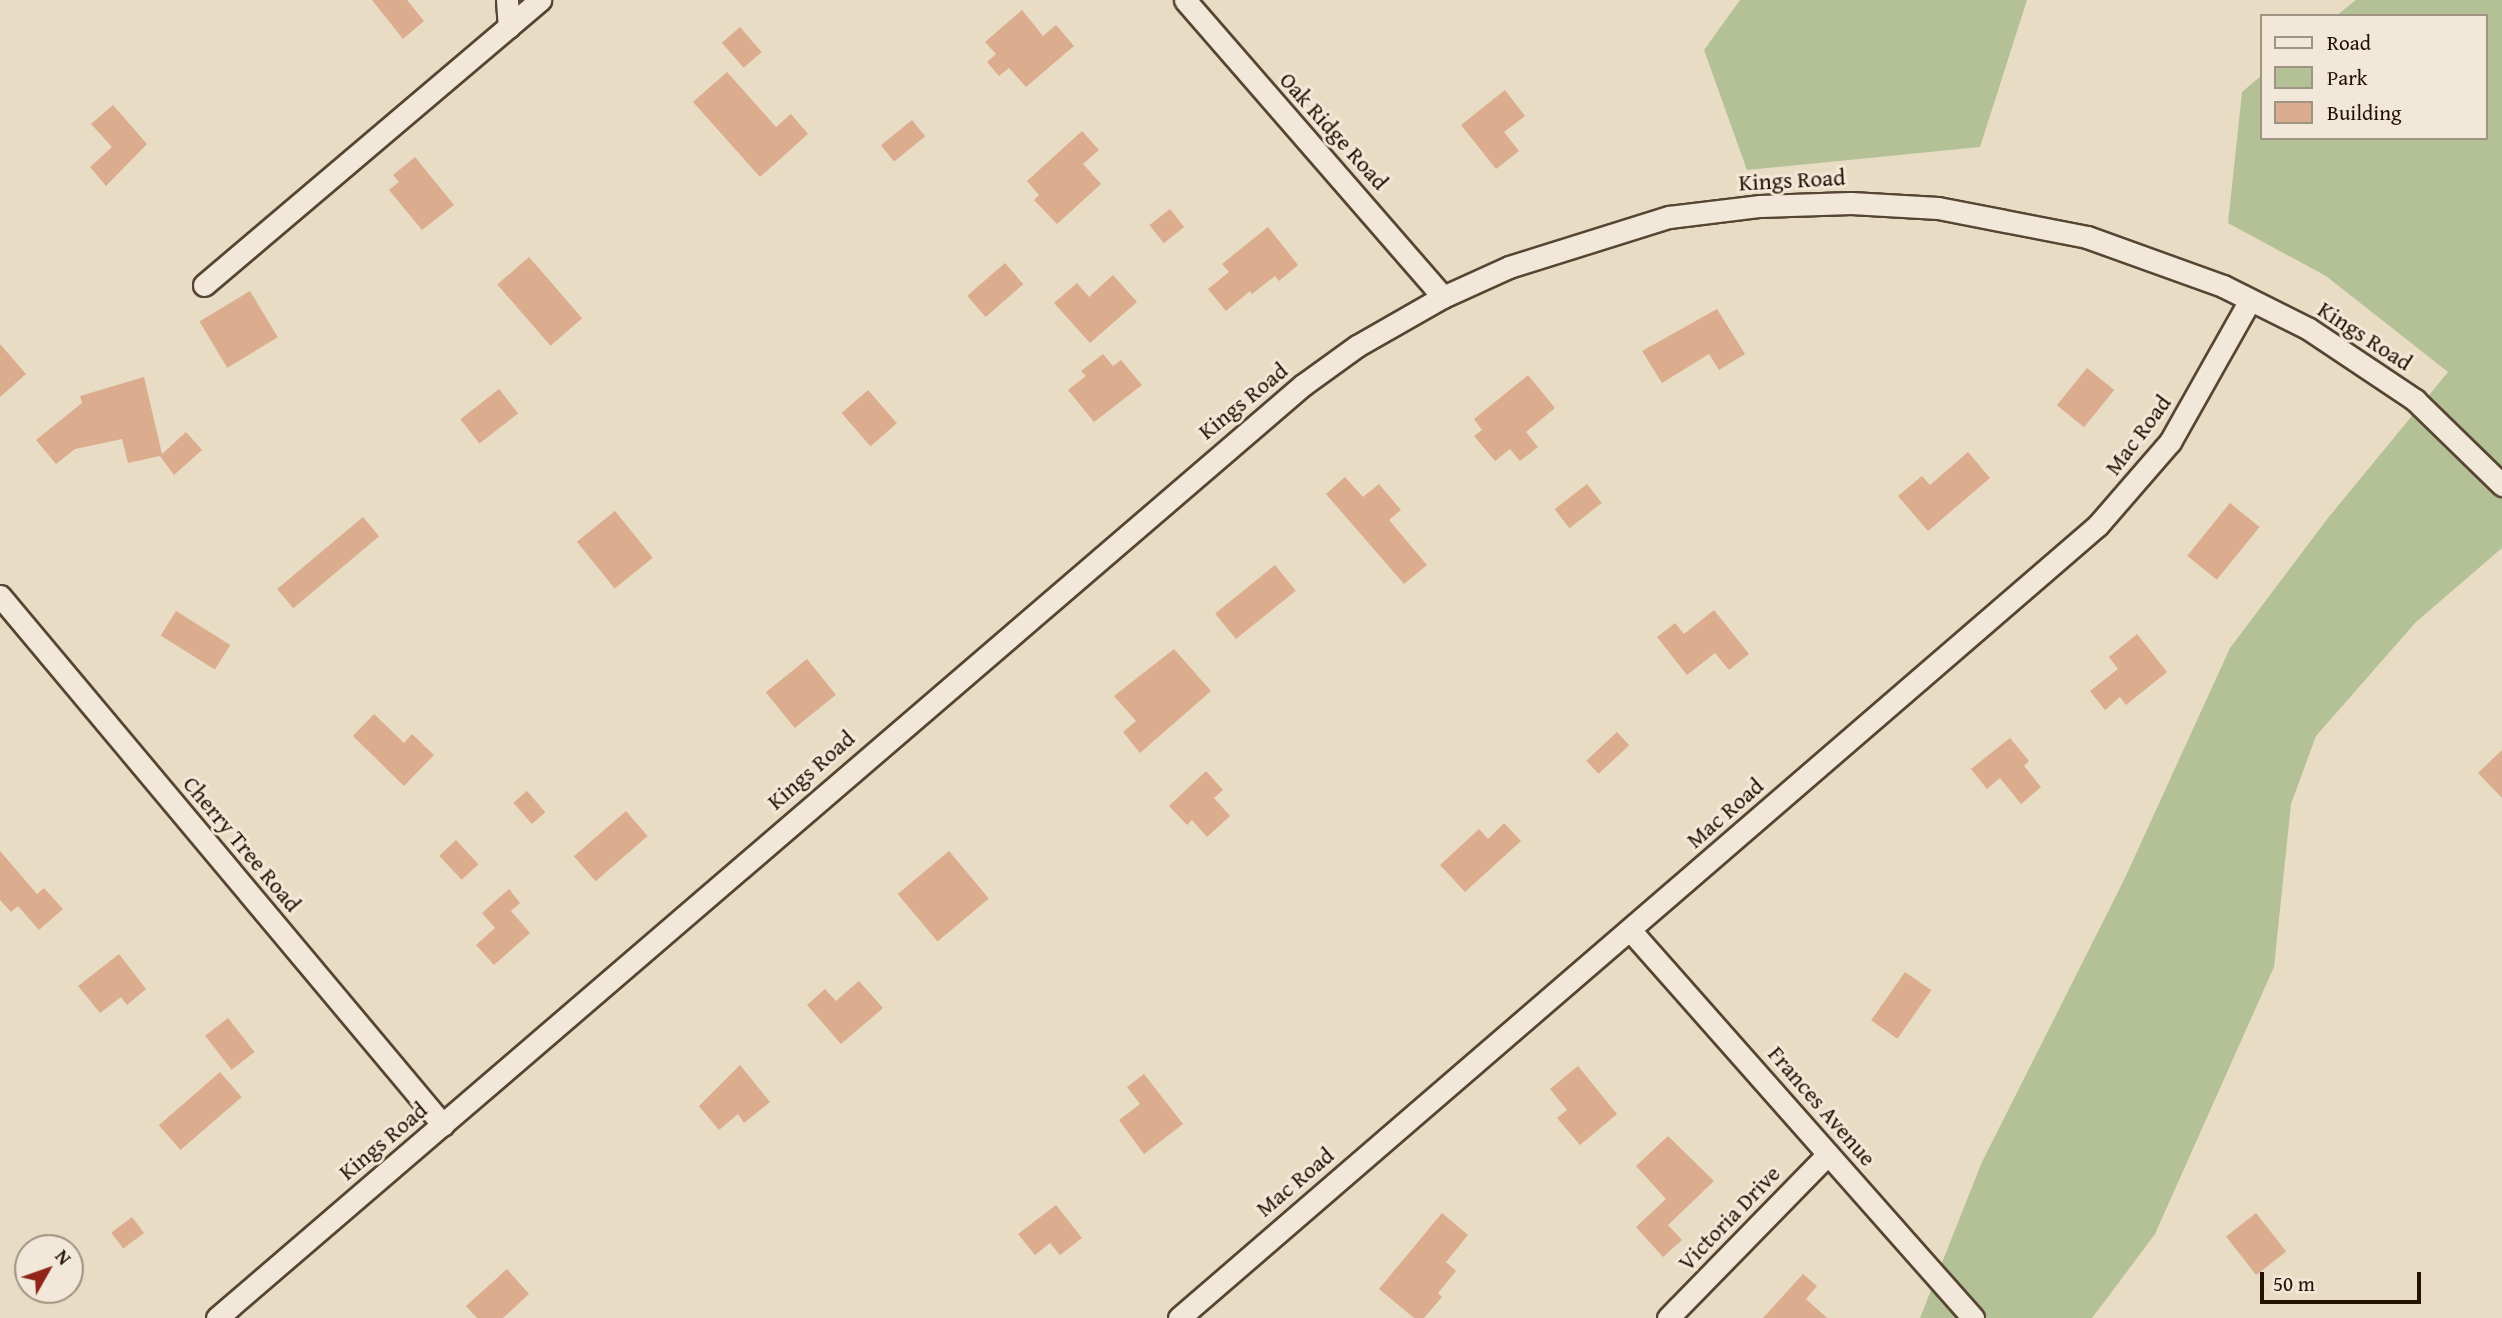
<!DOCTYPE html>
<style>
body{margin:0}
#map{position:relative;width:2502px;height:1318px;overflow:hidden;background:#e9dcc4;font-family:"Gentium Book Plus",serif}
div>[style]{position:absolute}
.green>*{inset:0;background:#b4c196}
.building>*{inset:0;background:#dbac8d;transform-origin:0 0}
.roads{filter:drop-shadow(2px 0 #564532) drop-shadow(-2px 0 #564532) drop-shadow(0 2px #564532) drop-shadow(0 -2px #564532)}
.minor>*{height:21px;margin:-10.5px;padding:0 10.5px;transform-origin:10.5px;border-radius:10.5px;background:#f1e8d9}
span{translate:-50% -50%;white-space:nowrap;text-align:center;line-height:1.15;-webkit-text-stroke:6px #f1e8d9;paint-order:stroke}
.street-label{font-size:23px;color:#251301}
.legend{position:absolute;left:2260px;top:14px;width:228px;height:126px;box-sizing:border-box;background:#f1e8d9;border:2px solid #9f9383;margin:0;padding:9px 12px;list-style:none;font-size:21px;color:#251301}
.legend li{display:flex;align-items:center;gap:14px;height:35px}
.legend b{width:35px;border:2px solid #9f9383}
.north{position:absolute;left:14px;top:1234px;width:70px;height:70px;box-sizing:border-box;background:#f1e8d9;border:2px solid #9f9383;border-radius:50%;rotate:50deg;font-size:19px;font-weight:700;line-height:28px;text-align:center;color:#251301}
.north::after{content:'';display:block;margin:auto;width:24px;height:32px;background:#8f2418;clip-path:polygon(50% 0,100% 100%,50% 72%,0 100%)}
.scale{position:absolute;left:2260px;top:1272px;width:161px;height:32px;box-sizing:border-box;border:4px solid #251301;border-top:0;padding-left:9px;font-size:21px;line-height:24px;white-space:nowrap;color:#251301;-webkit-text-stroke:5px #f1e8d9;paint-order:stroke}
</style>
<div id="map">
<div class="green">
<i style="clip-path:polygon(1740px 0,2027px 0,1980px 147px,1747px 170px,1704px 50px)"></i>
<i style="clip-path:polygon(2356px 0,2502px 0,2502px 548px,2416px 622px,2316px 736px,2291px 804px,2274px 967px,2155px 1234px,2108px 1297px,2092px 1318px,1920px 1318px,1982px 1162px,2124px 880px,2230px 648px,2328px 518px,2448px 372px,2326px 276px,2228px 223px,2242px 92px,2262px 75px,2262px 138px,2486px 138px,2486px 16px,2336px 16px)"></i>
</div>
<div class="building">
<i style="clip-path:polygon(372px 0,407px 0,424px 21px,403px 39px)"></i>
<i style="clip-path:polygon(1022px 10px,1043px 36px,1056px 25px,1074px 46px,1026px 87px,1009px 68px,999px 76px,987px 62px,996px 54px,985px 42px)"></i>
<i style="left:740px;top:27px;width:33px;height:24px;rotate:49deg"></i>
<i style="clip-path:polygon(727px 72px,776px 127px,791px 114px,808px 134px,760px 177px,693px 102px)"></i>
<i style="clip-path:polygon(1505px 90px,1525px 116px,1504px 132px,1519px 151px,1496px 169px,1461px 125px)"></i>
<i style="clip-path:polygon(113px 105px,147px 144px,106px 186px,90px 167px,112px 147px,91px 124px)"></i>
<i style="left:912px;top:120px;width:21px;height:40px;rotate:51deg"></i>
<i style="clip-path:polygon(1082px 131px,1099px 150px,1083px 164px,1101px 184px,1057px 224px,1034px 200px,1039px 195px,1027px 181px)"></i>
<i style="clip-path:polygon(415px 157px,454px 205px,422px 230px,389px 190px,399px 182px,393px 175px)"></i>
<i style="left:1170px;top:209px;width:23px;height:26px;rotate:52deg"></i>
<i style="clip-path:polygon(1268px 227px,1298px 265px,1279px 281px,1275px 276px,1252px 294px,1250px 291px,1226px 311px,1208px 289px,1229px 272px,1222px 264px)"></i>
<i style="left:529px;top:257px;width:81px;height:42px;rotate:49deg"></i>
<i style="left:1005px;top:263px;width:28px;height:50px;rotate:49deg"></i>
<i style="clip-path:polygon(1113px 275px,1137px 302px,1090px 343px,1054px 303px,1077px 283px,1089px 297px)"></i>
<i style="left:250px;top:291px;width:54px;height:59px;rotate:59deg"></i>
<i style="clip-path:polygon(1717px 309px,1745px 354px,1719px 370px,1709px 354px,1662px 383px,1642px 351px)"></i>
<i style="clip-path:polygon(0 344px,26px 374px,0 397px)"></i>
<i style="clip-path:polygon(1103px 354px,1113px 366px,1121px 360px,1142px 385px,1094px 422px,1068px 390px,1086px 376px,1081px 371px)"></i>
<i style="left:2087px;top:368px;width:35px;height:48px;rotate:39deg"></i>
<i style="clip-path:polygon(1528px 375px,1555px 408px,1526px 432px,1538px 447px,1520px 461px,1510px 449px,1495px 461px,1474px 436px,1482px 430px,1474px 419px)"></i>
<i style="clip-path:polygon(144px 377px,162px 454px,186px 432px,202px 450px,174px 475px,160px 456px,128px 463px,122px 439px,75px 449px,56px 464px,36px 440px,82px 403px,80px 396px)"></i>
<i style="left:499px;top:389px;width:31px;height:49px;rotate:52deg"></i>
<i style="left:868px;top:390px;width:44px;height:35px;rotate:49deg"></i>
<i style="clip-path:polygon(1968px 452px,1990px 478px,1928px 531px,1898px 496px,1922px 476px,1930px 485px)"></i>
<i style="clip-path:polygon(1345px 477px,1363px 497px,1379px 484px,1401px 510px,1389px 520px,1427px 565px,1404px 584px,1326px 494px)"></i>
<i style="left:1587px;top:484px;width:24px;height:41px;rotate:52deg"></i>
<i style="left:2230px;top:503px;width:38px;height:68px;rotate:39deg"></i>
<i style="left:615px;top:511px;width:60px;height:49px;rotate:51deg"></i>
<i style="left:363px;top:517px;width:25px;height:112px;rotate:50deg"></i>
<i style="left:1275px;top:565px;width:33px;height:77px;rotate:51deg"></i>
<i style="clip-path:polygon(1714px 610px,1749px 654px,1729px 670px,1715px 653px,1687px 675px,1657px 637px,1675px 623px,1684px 634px)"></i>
<i style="left:176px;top:611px;width:64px;height:29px;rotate:32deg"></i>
<i style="clip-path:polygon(2137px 634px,2167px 672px,2126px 705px,2120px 697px,2105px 710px,2090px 691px,2118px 669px,2109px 657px)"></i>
<i style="clip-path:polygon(1174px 649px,1211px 691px,1140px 753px,1123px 732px,1136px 721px,1114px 696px)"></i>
<i style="left:807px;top:659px;width:46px;height:53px;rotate:51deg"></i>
<i style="clip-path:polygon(374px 714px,404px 743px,412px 734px,434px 755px,404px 786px,353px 736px)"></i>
<i style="left:1617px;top:732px;width:18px;height:42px;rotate:47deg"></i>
<i style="clip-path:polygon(2010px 738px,2029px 761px,2024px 766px,2041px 787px,2021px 804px,2000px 778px,1987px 789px,1971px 769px)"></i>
<i style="clip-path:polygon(2502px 750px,2502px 798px,2478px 773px)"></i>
<i style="clip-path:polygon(1206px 771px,1223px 790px,1214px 798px,1230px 816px,1207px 837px,1192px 820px,1187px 825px,1169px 806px)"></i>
<i style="left:527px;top:791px;width:28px;height:18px;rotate:49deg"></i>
<i style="left:626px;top:811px;width:33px;height:69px;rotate:49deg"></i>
<i style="clip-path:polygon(1504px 823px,1521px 841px,1465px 892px,1440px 865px,1479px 829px,1488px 839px)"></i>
<i style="left:456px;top:840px;width:33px;height:23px;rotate:47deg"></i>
<i style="clip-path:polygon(0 851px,37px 894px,44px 888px,63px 909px,39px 930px,18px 906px,11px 912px,0 900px)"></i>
<i style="left:949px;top:851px;width:62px;height:67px;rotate:50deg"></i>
<i style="clip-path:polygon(509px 889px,520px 903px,511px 911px,530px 933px,494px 965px,476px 945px,495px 928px,482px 913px)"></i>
<i style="clip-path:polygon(119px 954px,146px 989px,127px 1005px,121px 997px,100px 1013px,78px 986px)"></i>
<i style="left:1905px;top:972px;width:32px;height:59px;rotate:35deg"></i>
<i style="clip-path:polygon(859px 981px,883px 1008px,841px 1044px,807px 1005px,825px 989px,836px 1001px)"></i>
<i style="left:228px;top:1018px;width:43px;height:29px;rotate:52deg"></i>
<i style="clip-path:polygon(740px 1065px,770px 1102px,744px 1123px,738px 1114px,719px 1130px,699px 1106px)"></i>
<i style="clip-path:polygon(1578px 1066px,1617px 1114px,1580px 1145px,1557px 1118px,1567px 1110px,1550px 1089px)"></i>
<i style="left:220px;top:1072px;width:33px;height:81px;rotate:49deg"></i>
<i style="clip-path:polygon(1144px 1074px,1183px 1124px,1144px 1154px,1119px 1120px,1140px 1104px,1127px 1087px)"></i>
<i style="clip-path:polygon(1668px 1136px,1714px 1181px,1668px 1225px,1682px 1240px,1663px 1257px,1636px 1227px,1666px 1199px,1636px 1166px)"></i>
<i style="clip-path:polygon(1056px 1205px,1082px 1238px,1060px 1255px,1050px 1243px,1035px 1255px,1018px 1234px)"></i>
<i style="clip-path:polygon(1442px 1213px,1468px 1235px,1446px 1262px,1456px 1271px,1438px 1293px,1442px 1297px,1424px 1318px,1414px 1318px,1379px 1289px)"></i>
<i style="left:2256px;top:1213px;width:49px;height:38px;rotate:52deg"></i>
<i style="left:132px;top:1217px;width:20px;height:26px;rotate:53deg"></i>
<i style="clip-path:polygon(507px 1269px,529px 1294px,503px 1318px,477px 1318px,466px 1306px)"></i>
<i style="clip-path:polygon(1803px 1274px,1817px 1286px,1806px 1299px,1827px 1318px,1763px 1318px)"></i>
</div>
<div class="roads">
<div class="minor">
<i style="left:507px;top:0;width:27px;rotate:86deg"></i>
<i style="left:1185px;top:0;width:393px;rotate:49deg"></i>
<i style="left:204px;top:285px;width:441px;rotate:-40.3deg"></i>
<i style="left:0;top:596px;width:690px;rotate:50.06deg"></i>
<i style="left:1630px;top:930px;width:518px;rotate:48.52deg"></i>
<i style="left:217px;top:1318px;width:1432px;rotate:-40.67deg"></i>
<i style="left:1303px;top:385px;width:67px;rotate:-35.8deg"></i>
<i style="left:1357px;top:346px;width:99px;rotate:-29.7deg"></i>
<i style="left:1443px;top:297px;width:72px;rotate:-24.4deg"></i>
<i style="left:1509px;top:267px;width:168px;rotate:-17.4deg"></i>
<i style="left:1669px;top:217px;width:92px;rotate:-6.9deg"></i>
<i style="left:1760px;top:206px;width:91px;rotate:-1.9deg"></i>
<i style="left:1851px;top:203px;width:87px;rotate:3.3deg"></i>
<i style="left:1938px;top:208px;width:152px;rotate:11deg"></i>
<i style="left:2087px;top:237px;width:145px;rotate:19.8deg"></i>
<i style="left:2223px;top:286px;width:96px;rotate:26.6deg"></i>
<i style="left:2309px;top:329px;width:128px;rotate:33.8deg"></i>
<i style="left:2415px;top:400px;width:122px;rotate:44.3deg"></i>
<i style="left:1179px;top:1318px;width:1214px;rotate:-40.79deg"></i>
<i style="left:2098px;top:525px;width:110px;rotate:-49.1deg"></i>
<i style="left:2170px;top:442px;width:163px;rotate:-60.6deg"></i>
<i style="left:1668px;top:1318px;width:229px;rotate:-45.7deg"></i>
</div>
</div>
<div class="street-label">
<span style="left:1334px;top:131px;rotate:48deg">Oak Ridge Road</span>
<span style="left:1792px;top:180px;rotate:-3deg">Kings Road</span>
<span style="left:2365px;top:336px;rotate:33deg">Kings Road</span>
<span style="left:1243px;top:401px;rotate:-39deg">Kings Road</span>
<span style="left:2138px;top:435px;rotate:-53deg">Mac Road</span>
<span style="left:811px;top:770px;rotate:-41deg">Kings Road</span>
<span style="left:1725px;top:813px;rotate:-41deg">Mac Road</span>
<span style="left:242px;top:844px;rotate:50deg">Cherry Tree Road</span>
<span style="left:1822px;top:1106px;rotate:49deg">Frances Avenue</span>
<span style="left:383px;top:1141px;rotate:-40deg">Kings Road</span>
<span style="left:1295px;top:1182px;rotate:-40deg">Mac Road</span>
<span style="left:1729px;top:1218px;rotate:-46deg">Victoria Drive</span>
</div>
<ul class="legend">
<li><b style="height:9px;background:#f1e8d9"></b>Road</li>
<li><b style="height:19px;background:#b4c196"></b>Park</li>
<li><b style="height:19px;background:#dbac8d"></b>Building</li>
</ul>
<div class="north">N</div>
<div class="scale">50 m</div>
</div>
